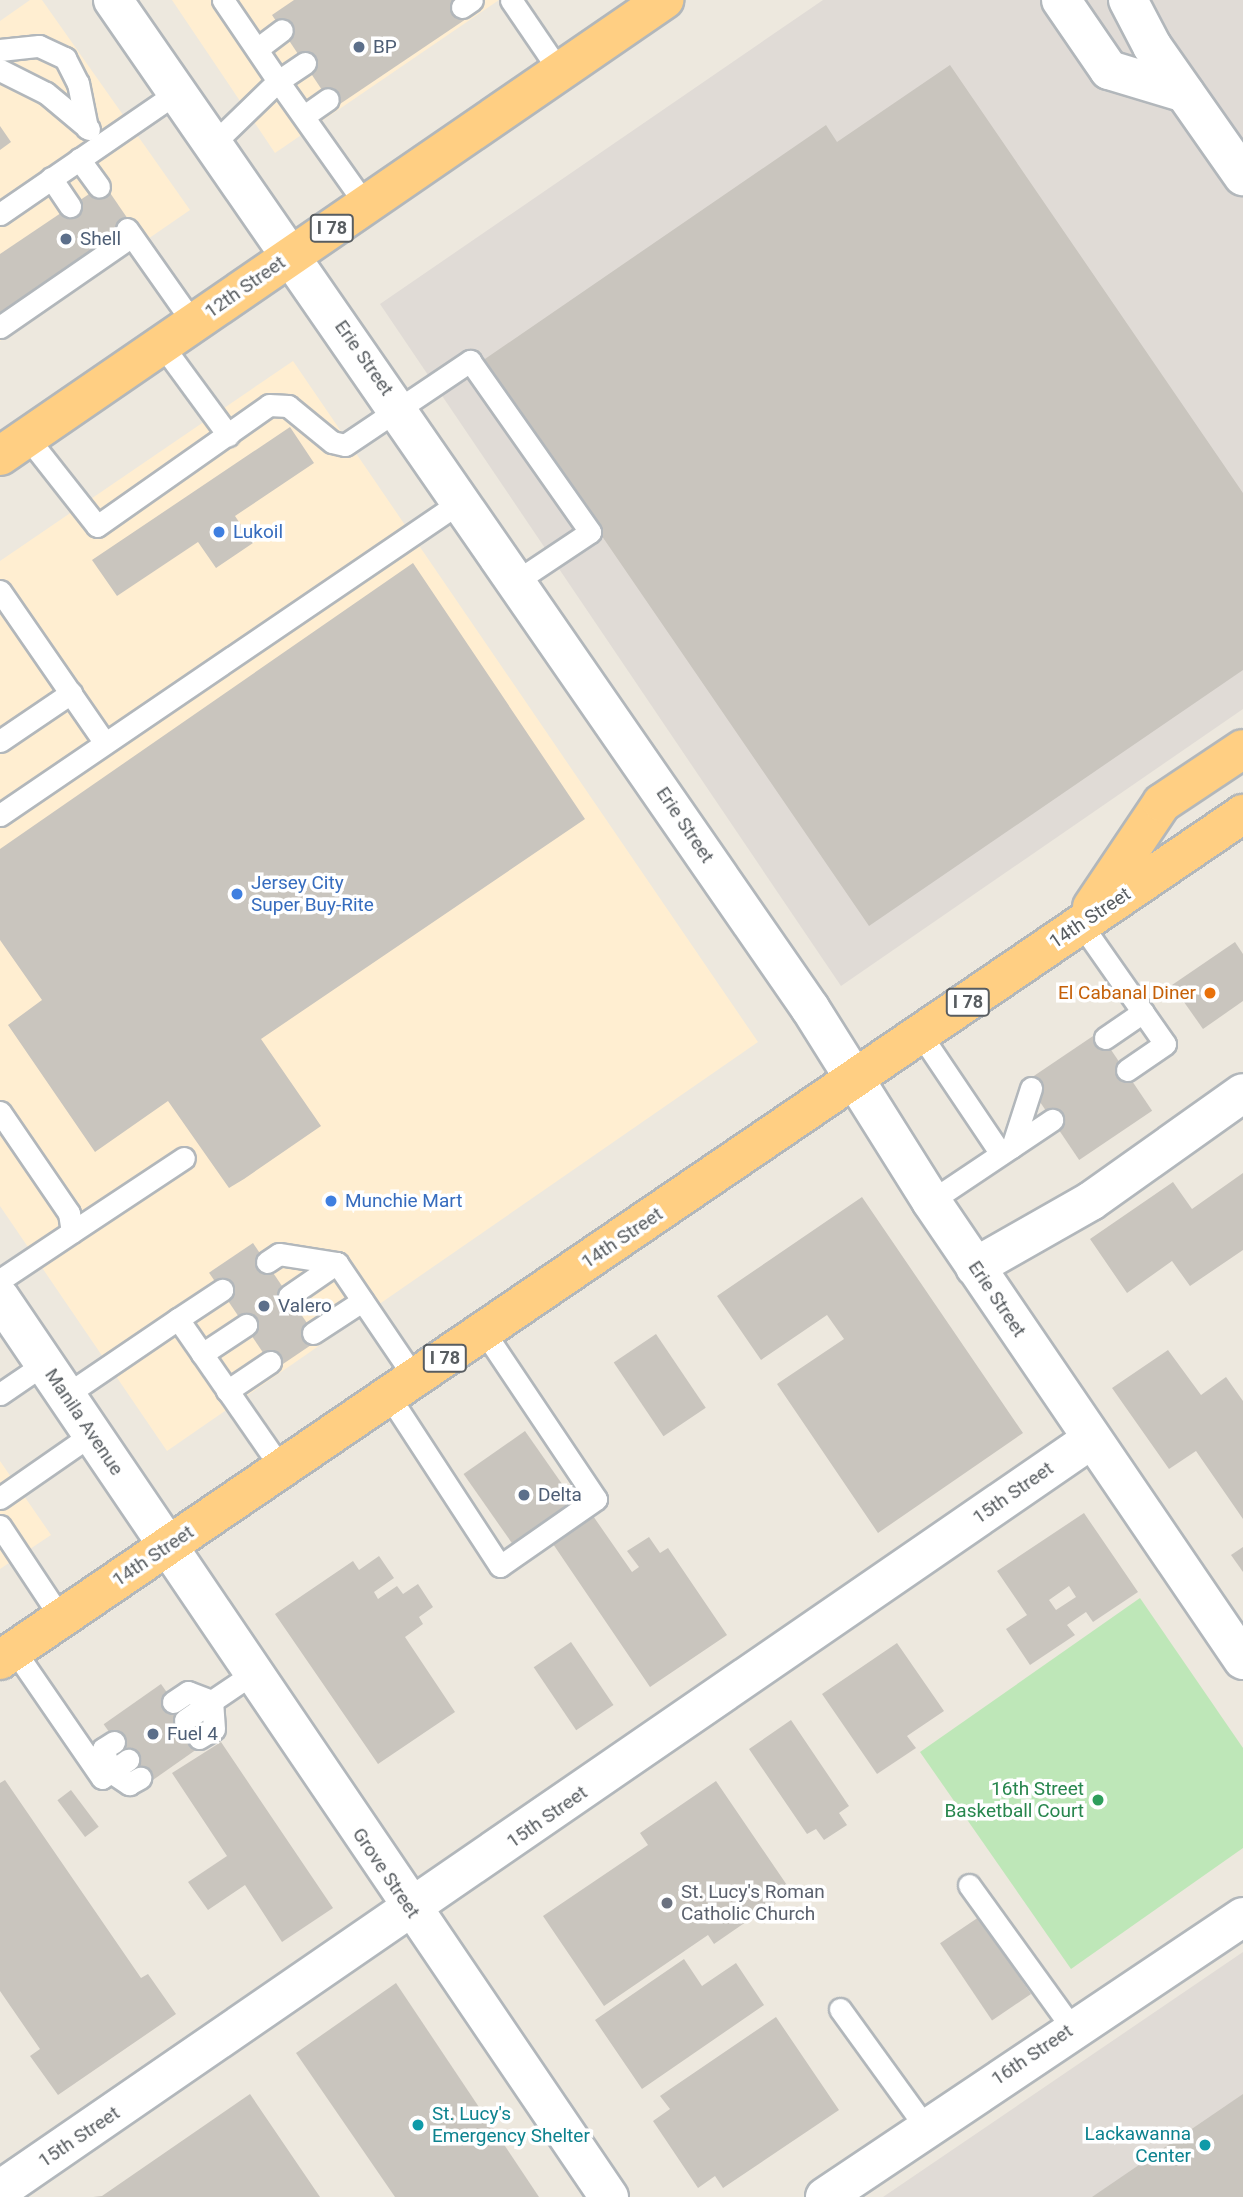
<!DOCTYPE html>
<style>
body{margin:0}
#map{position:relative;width:1243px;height:2197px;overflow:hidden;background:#ede8de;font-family:Roboto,sans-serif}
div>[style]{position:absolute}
.commercial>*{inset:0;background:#ffeed1}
.industrial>*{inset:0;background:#e0dbd6}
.green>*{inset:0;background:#bee7b8}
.building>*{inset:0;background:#c9c5be;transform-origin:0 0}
.roads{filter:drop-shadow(2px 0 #b2b7bb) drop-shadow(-2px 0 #b2b7bb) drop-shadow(0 2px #b2b7bb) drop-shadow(0 -2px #b2b7bb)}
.lane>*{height:21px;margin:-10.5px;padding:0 10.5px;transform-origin:10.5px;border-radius:10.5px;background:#fff}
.street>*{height:38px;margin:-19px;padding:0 19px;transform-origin:19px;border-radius:19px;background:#fff}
.secondary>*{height:38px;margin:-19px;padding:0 19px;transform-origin:19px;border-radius:19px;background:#fff}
.highway>*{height:38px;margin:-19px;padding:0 19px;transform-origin:19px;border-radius:19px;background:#ffcf83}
.dots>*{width:19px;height:19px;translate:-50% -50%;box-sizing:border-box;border:4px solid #fff;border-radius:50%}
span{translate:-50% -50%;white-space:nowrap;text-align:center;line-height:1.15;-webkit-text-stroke:7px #fff;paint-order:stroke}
.shield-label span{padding:2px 5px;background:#fff;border:2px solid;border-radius:5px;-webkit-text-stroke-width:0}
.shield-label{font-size:18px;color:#585d61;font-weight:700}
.service-label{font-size:19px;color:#4e5e75}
.left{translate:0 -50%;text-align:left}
.street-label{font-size:19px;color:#585d61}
.shop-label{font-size:19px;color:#366cbe}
.food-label{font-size:19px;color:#c56008}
.right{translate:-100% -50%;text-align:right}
.leisure-label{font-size:19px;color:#27864d}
.worship-label{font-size:19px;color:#5b616d}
.culture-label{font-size:19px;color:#0d838f}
</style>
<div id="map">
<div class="commercial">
<i style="clip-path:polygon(30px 0,42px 0,190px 210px,0 341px,0 21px)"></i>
<i style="clip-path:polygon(172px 0,499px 0,275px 153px)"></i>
<i style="clip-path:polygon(293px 361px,758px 1042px,167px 1451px,0 1206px,0 561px)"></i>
<i style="clip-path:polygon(0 1461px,51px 1535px,0 1569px)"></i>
</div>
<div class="industrial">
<i style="clip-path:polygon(823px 0,1243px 0,1243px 709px,841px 986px,380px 304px)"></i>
<i style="clip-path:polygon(1243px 1952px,1243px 2197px,883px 2197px)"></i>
</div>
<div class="green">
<i style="clip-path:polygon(1140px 1598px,1243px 1748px,1243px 1848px,1071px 1969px,920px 1752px)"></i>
</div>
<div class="building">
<i style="clip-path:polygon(294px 0,458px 0,469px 17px,334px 108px,272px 15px)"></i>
<i style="clip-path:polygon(950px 65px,1243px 493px,1243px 670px,869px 926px,482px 361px,826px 125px,837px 142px)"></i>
<i style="clip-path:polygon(0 126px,11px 142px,0 150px)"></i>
<i style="clip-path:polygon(104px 184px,132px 225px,0 314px,0 254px)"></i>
<i style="clip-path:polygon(290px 427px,314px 463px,235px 516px,253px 543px,216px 568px,198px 542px,117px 596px,92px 560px)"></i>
<i style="clip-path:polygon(413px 563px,585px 819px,261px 1039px,321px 1126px,244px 1179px,229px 1188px,168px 1101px,95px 1152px,8px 1025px,42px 1000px,0 940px,0 849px)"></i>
<i style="clip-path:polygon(1235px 942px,1243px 954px,1243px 1001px,1203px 1029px,1172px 985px)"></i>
<i style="left:1099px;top:1032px;width:95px;height:88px;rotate:56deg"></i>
<i style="clip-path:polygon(1243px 1173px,1243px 1250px,1190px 1286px,1172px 1261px,1127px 1293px,1090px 1239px,1173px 1182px,1192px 1209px)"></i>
<i style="clip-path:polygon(862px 1197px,1023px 1433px,878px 1533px,777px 1384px,844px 1339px,827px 1315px,761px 1360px,717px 1296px)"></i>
<i style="left:253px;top:1243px;width:117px;height:53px;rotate:56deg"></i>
<i style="left:656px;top:1334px;width:89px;height:51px;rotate:56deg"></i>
<i style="clip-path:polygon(1168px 1350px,1201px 1395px,1226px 1377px,1243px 1401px,1243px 1519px,1196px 1451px,1169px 1469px,1112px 1388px)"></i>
<i style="left:525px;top:1431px;width:90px;height:75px;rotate:55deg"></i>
<i style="clip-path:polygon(591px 1513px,632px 1572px,639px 1567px,627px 1551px,649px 1537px,660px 1553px,668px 1548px,727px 1635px,650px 1687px,551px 1541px)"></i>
<i style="clip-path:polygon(evenodd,1084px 1513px,1138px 1592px,1093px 1622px,1086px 1612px,1067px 1625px,1075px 1635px,1030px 1665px,1006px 1629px,1027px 1615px,997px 1571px,1084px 1513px,1069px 1586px,1076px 1597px,1056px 1610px,1049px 1600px,1069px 1586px)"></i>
<i style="clip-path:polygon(1243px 1547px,1243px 1572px,1231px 1555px)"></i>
<i style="clip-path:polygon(379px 1556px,394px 1578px,374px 1592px,378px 1599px,397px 1586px,403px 1594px,418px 1584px,433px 1607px,419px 1617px,423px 1624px,405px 1637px,455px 1712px,378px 1764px,275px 1614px,353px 1561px,359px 1570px)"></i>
<i style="left:571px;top:1642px;width:76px;height:45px;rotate:56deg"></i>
<i style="clip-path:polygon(897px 1643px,944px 1711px,907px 1736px,916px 1748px,877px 1774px,822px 1694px)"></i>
<i style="left:161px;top:1684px;width:74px;height:70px;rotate:55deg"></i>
<i style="clip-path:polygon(791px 1720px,849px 1806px,839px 1813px,847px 1825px,824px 1840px,816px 1829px,807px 1834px,749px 1749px)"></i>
<i style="clip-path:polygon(221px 1742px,333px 1908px,282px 1942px,245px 1885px,208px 1910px,188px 1882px,227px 1856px,172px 1773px)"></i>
<i style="clip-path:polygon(5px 1780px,141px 1978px,148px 1974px,176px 2014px,58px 2095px,30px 2056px,40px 2049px,0 1991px,0 1783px)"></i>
<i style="clip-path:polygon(716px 1781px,791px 1891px,714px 1944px,708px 1935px,604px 2006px,543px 1916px,648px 1845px,640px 1833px)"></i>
<i style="left:71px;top:1790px;width:46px;height:17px;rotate:53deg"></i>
<i style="left:979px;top:1917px;width:93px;height:47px;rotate:56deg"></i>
<i style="clip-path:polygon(684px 1959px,702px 1986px,736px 1963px,764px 2005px,642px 2089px,595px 2020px)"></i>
<i style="clip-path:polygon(396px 1983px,539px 2197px,395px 2197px,296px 2053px)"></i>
<i style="clip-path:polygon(776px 2017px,839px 2110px,723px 2188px,715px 2176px,698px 2188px,653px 2121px,670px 2109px,660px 2096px)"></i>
<i style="clip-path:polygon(250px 2094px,320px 2197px,93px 2197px,102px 2196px)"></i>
<i style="clip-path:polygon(1243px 2094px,1243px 2197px,1092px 2197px)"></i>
</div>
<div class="roads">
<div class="lane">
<i style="left:511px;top:0;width:87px;rotate:55.8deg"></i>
<i style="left:462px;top:7px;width:12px;rotate:-35deg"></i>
<i style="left:257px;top:49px;width:31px;rotate:-37deg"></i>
<i style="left:0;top:50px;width:39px;rotate:-6deg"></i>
<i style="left:39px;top:46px;width:29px;rotate:25deg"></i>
<i style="left:65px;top:58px;width:28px;rotate:63deg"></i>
<i style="left:78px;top:83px;width:46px;rotate:78.7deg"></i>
<i style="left:305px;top:63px;width:32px;rotate:146deg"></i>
<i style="left:278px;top:81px;width:151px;rotate:54.7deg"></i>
<i style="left:0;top:70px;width:51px;rotate:26.6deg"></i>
<i style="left:46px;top:93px;width:56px;rotate:39.9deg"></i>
<i style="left:304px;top:116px;width:29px;rotate:-35deg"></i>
<i style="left:212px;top:145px;width:92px;rotate:-44.1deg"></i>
<i style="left:278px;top:81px;width:98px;rotate:-124.2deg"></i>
<i style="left:79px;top:159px;width:34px;rotate:54deg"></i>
<i style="left:51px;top:178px;width:34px;rotate:56deg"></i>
<i style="left:0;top:214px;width:214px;rotate:-34.5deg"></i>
<i style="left:127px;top:229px;width:115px;rotate:54.9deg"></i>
<i style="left:0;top:327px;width:160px;rotate:-34.6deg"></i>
<i style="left:162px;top:345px;width:112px;rotate:53.7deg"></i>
<i style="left:27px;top:437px;width:113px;rotate:51.8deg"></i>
<i style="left:97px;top:526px;width:210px;rotate:-35.1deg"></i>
<i style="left:269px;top:405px;width:19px;rotate:3deg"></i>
<i style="left:288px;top:406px;width:57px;rotate:39.3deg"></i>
<i style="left:332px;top:442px;width:13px;rotate:13deg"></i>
<i style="left:345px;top:445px;width:151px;rotate:-33.9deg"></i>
<i style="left:470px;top:361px;width:209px;rotate:54.9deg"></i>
<i style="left:590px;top:532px;width:87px;rotate:146.3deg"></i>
<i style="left:0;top:591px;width:183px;rotate:55.4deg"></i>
<i style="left:0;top:741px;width:86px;rotate:-34.1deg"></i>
<i style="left:0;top:815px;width:560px;rotate:-34.23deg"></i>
<i style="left:1081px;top:924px;width:146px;rotate:55deg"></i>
<i style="left:1165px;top:1044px;width:46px;rotate:145.6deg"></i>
<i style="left:921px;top:1035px;width:143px;rotate:56.1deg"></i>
<i style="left:1105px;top:1038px;width:46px;rotate:-34.4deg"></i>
<i style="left:0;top:1112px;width:122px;rotate:55.7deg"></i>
<i style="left:69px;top:1213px;width:19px;rotate:81deg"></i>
<i style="left:72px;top:1232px;width:87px;rotate:146.3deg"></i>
<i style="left:1012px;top:1147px;width:62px;rotate:-72.1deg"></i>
<i style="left:931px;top:1201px;width:146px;rotate:-33.8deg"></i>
<i style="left:72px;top:1232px;width:134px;rotate:-33.5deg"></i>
<i style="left:267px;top:1262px;width:14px;rotate:-34deg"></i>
<i style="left:279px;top:1254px;width:59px;rotate:8.8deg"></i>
<i style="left:337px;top:1263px;width:139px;rotate:55.9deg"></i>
<i style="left:289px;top:1296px;width:58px;rotate:-34.5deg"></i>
<i style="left:178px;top:1319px;width:53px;rotate:-33.4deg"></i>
<i style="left:313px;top:1333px;width:59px;rotate:-33.1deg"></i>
<i style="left:202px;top:1354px;width:53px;rotate:-33.4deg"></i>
<i style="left:227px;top:1391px;width:52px;rotate:-34deg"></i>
<i style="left:0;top:1394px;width:53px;rotate:-34.3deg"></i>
<i style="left:66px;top:1395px;width:135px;rotate:-34.2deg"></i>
<i style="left:178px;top:1319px;width:183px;rotate:55.3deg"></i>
<i style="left:389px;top:1396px;width:203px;rotate:56.9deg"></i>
<i style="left:500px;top:1566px;width:117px;rotate:-34.9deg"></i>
<i style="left:596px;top:1499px;width:201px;rotate:-123.8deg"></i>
<i style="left:0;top:1498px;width:112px;rotate:-34.8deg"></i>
<i style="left:0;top:1526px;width:110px;rotate:56.5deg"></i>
<i style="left:14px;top:1650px;width:155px;rotate:55.5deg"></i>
<i style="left:102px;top:1778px;width:32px;rotate:-35deg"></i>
<i style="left:173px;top:1702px;width:18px;rotate:-34deg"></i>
<i style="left:188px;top:1692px;width:26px;rotate:21deg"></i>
<i style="left:185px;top:1720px;width:33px;rotate:-35deg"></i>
<i style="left:199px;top:1738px;width:17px;rotate:-31deg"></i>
<i style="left:214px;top:1729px;width:28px;rotate:-94deg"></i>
<i style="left:212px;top:1701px;width:48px;rotate:-34deg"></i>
<i style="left:114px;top:1742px;width:13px;rotate:148deg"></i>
<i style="left:103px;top:1749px;width:24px;rotate:71deg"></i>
<i style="left:111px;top:1772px;width:22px;rotate:34deg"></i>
<i style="left:129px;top:1784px;width:13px;rotate:-29deg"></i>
<i style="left:969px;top:1885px;width:176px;rotate:54.2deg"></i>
<i style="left:840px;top:2009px;width:147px;rotate:54.1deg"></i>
</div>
<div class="street">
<i style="left:113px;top:0;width:1226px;rotate:55.34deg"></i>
<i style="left:810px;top:1008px;width:228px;rotate:57.9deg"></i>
<i style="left:931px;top:1201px;width:555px;rotate:55.79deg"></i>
<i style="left:975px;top:1267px;width:133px;rotate:-29.6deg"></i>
<i style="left:1091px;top:1201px;width:186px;rotate:-35.4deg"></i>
<i style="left:0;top:2190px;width:1325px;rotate:-34.52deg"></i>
<i style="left:825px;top:2197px;width:503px;rotate:-33.82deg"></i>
</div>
<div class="secondary">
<i style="left:1061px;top:0;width:85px;rotate:55.6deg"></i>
<i style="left:1109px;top:70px;width:79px;rotate:16.8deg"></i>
<i style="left:1128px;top:0;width:52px;rotate:62.4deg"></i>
<i style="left:1152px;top:46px;width:159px;rotate:55deg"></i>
<i style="left:0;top:1298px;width:1086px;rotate:55.89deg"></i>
</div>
<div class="highway">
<i style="left:0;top:456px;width:806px;rotate:-34.48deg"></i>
<i style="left:1092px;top:907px;width:125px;rotate:-56.1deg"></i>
<i style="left:1162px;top:803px;width:97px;rotate:-33.7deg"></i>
<i style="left:0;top:1660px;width:1504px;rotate:-34.24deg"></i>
</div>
</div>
<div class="dots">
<i style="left:359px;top:47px;background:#5c6f8a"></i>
<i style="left:66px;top:239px;background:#5c6f8a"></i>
<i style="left:219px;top:532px;background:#3f7fe0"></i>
<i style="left:237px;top:894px;background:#3f7fe0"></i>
<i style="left:1210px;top:993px;background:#e8710a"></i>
<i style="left:331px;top:1201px;background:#3f7fe0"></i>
<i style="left:264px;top:1306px;background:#5c6f8a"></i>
<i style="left:524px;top:1495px;background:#5c6f8a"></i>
<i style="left:153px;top:1734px;background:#5c6f8a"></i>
<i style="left:1098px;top:1800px;background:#2e9e5b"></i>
<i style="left:667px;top:1903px;background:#6b7280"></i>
<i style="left:418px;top:2125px;background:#0f9aa8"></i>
<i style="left:1205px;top:2145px;background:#0f9aa8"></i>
</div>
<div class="shield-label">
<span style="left:332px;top:228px">I 78</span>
<span style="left:968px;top:1002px">I 78</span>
<span style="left:445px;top:1358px">I 78</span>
</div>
<div class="service-label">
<span class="left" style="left:373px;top:47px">BP</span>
<span class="left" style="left:80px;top:239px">Shell</span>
<span class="left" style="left:278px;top:1306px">Valero</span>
<span class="left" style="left:538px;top:1495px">Delta</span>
<span class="left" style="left:167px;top:1734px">Fuel 4</span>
</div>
<div class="street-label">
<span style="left:245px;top:287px;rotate:-35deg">12th Street</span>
<span style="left:364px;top:358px;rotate:55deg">Erie Street</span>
<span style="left:685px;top:825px;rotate:56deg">Erie Street</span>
<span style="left:1090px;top:918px;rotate:-34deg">14th Street</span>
<span style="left:622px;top:1238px;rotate:-34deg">14th Street</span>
<span style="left:997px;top:1299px;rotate:56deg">Erie Street</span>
<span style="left:84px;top:1422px;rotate:56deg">Manila Avenue</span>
<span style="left:1013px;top:1493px;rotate:-35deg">15th Street</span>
<span style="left:153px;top:1556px;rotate:-34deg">14th Street</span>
<span style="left:547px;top:1817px;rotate:-35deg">15th Street</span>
<span style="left:386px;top:1873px;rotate:56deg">Grove Street</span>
<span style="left:1032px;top:2055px;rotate:-34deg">16th Street</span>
<span style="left:79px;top:2137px;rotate:-34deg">15th Street</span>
</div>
<div class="shop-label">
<span class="left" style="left:233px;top:532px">Lukoil</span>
<span class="left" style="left:251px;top:894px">Jersey City<br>Super Buy-Rite</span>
<span class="left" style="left:345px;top:1201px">Munchie Mart</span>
</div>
<div class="food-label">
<span class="right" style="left:1196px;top:993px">El Cabanal Diner</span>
</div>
<div class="leisure-label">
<span class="right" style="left:1084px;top:1800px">16th Street<br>Basketball Court</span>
</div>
<div class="worship-label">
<span class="left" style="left:681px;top:1903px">St. Lucy's Roman<br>Catholic Church</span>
</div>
<div class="culture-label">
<span class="left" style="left:432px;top:2125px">St. Lucy's<br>Emergency Shelter</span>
<span class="right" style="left:1191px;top:2145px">Lackawanna<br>Center</span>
</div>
</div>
